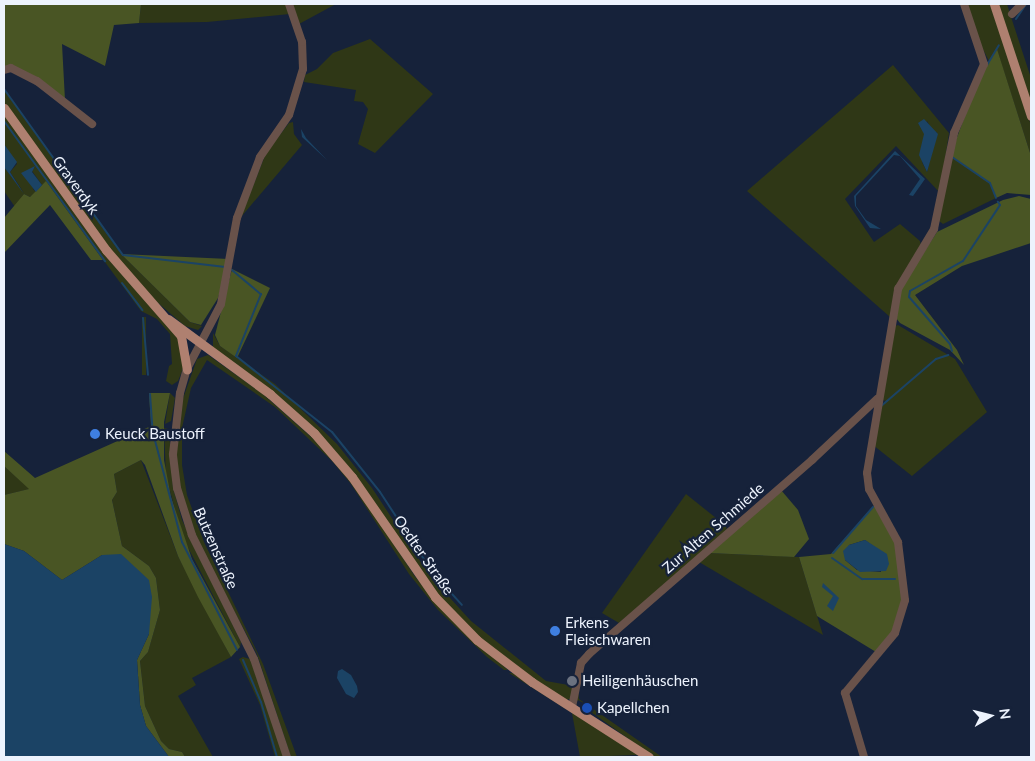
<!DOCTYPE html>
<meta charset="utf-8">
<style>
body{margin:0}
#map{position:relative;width:1035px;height:761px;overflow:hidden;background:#16223a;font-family:Lato,sans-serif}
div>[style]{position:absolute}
.green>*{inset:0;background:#2f3716;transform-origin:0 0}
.forest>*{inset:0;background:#495524}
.water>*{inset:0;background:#1b4365}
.stream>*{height:2px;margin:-1px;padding:0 1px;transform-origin:1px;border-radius:1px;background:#1b4365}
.minor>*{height:8px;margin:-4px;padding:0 4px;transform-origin:4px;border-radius:4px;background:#69524a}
.major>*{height:9px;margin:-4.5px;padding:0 4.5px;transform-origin:4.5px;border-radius:4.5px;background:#af8070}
.dots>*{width:14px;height:14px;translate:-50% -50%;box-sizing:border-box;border:2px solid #16223a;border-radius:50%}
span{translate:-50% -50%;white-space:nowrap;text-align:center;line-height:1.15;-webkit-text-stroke:4.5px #16223a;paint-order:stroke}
.street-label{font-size:15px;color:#edf3fd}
.poi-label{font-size:15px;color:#edf3fd}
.left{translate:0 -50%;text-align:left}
.frame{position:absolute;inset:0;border:5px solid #edf3fd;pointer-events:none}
.north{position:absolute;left:965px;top:691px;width:50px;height:50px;-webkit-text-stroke:4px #16223a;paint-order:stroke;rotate:82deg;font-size:14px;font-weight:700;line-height:20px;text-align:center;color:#edf3fd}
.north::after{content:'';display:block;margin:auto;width:18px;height:22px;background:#edf3fd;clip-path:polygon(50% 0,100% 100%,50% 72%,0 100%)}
</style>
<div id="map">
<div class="green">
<i style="clip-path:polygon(141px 4px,287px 4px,290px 14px,207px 22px,139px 23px)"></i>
<i style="clip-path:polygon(292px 4px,336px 4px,299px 24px)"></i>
<i style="clip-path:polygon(966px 4px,990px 4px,1031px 125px,1031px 156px,997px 50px,989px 61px,973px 30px)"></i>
<i style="clip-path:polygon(997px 4px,1007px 4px,1013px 23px,1031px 78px,1031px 105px)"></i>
<i style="clip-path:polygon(370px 39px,433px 94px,375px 153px,358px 144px,368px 109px,363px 102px,354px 101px,356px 90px,304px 82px,305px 75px,317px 69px,333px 53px)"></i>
<i style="clip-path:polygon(evenodd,893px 65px,949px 133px,940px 193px,896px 146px,845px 199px,874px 242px,900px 224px,920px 241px,921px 246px,890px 317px,747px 191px,893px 65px,927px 121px,933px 132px,937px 132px,927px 172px,922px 162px,927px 121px)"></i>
<i style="clip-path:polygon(4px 90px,121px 254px,190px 322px,202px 326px,198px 330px,185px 326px,157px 302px,116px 257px,4px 104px)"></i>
<i style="clip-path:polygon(4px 114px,110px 261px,180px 339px,184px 366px,178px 381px,172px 385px,166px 381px,169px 366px,172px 364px,170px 334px,157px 319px,141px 311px,46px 182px,42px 185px,32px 171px,35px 166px,31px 169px,33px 189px,36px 192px,30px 197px,24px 194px,15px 207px,4px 191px,4px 167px,24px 193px,10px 172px,17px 164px,4px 144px)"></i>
<i style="clip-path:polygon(293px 122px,294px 134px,302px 145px,241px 217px,266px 153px,289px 123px)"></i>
<i style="clip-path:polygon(950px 156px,990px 183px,996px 198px,943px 224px,939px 221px)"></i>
<i style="left:142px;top:317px;width:4px;height:58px"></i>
<i style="clip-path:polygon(898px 325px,955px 359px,987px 412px,912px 476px,873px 445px,879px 408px,886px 401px,879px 399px,892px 327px)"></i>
<i style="clip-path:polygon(213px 333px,220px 346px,275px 384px,337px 444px,372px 488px,430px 576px,471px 621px,546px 681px,574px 686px,570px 699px,566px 700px,550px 691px,484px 643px,442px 602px,335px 451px,213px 347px)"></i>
<i style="clip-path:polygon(208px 355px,263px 394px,327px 451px,351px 479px,414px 575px,440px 608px,508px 670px,504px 670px,487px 657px,438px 610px,409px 574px,351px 484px,332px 461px,275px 407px,207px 360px,191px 388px,182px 428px,182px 465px,187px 495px,204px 542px,263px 664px,297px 757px,291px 757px,257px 654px,200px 547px,181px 492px,176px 464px,180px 407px,197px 359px)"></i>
<i style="clip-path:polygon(170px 393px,175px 398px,171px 421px,165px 424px)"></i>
<i style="clip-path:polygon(164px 428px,169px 429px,173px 488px,182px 520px,241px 642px,240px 647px,183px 538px,166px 476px)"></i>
<i style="clip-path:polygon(141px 460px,178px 556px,231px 657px,192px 678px,196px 685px,178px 696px,213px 757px,185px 757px,182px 752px,169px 749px,161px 741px,145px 706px,140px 661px,148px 652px,160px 610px,156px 578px,149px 566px,122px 546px,112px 500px,117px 492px,114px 474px)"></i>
<i style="clip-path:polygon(4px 466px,30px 489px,4px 495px)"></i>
<i style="clip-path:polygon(686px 494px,726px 526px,727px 531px,619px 623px,602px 613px)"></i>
<i style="clip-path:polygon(709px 553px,799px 557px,823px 635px,699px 562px)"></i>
<i style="clip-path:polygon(243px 657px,250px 659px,285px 757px,275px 757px,260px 705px,239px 659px)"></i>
<i style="clip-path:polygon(509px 673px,513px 673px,644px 757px,637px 755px,580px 757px,572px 713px)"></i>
<i style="clip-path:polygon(578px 689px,579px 699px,662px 757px,654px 757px,591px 712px,592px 708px,578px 700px,576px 703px)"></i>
</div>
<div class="forest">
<i style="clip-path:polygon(4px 4px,141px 4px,139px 23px,114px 25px,105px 66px,62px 44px,65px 100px,4px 67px)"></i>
<i style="clip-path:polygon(997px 49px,1031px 156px,1031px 195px,1007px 193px,996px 198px,990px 183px,950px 156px,980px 76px)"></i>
<i style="clip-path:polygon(46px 181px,103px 260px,91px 260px,50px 205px,4px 253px,4px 218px,24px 194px,30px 197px)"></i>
<i style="clip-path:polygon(1019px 196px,1031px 199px,1031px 243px,962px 266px,915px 295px,957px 350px,964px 365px,950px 350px,900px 323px,896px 318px,900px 290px,937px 232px,1003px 200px)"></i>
<i style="clip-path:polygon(121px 254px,229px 259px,218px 298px,201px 325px,190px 322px)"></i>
<i style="clip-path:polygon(232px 269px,270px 288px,237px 358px,220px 346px,215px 335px)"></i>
<i style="clip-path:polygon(149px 393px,170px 393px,164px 422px,164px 460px,171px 497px,192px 559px,240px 647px,231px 657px,198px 597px,178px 556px,145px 465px,141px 460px,114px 474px,117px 492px,112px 500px,122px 546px,149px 566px,156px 578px,160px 610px,148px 652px,140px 661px,145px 706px,161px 741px,169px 749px,182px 752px,185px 757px,169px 757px,146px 726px,140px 705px,137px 660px,149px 634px,102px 555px,62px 580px,24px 551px,4px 544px,4px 495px,29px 489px,4px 466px,4px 451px,35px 478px,151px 426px)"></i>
<i style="clip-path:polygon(781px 490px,798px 510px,809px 539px,794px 557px,709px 553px)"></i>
<i style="clip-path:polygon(evenodd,875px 505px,896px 544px,903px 600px,893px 632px,876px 652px,817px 616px,799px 557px,831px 554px,875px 505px,865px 540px,880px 551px,881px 572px,857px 570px,845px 560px,849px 545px,865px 540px)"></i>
</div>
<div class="water">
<i style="clip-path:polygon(924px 119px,938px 134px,927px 172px,919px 155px,924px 134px,918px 123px)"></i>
<i style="clip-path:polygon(301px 129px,306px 138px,327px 160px,302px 137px)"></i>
<i style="clip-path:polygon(4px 144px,17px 162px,10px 172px,24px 194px,4px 167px)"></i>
<i style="clip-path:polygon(895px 151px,925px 179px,913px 196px,909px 195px,920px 179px,900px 156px,894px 155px,856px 196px,856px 206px,866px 220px,881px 229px,870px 228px,855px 206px,854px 196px)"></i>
<i style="clip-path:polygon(35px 166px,32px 172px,42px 185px,36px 192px,21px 173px)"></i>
<i style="clip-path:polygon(865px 540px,887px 554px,889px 564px,886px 571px,860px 572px,845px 560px,843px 551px,849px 545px)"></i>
<i style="clip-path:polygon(4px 544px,24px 551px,62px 580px,102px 555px,121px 554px,149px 580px,152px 597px,149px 634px,137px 660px,140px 705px,146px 726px,169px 757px,4px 757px)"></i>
<i style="clip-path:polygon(823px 583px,839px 598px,833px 611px,827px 606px,833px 596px,822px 587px)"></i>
<i style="clip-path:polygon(342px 669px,351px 675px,357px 686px,358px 692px,354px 698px,346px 694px,337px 678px,338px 671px)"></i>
</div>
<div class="stream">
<i style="left:1016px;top:19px;width:18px;rotate:-56deg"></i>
<i style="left:987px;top:65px;width:23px;rotate:-59deg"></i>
<i style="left:4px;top:89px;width:204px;rotate:54.4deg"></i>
<i style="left:123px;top:255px;width:103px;rotate:6.7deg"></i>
<i style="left:4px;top:121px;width:173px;rotate:54.2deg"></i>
<i style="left:952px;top:157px;width:46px;rotate:34.4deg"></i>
<i style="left:990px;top:183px;width:16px;rotate:68deg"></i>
<i style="left:232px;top:270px;width:38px;rotate:40deg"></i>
<i style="left:261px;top:294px;width:67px;rotate:112deg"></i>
<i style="left:236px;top:356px;width:122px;rotate:38.4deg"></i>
<i style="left:332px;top:432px;width:77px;rotate:51.3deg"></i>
<i style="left:380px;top:492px;width:97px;rotate:56.8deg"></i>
<i style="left:433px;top:573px;width:43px;rotate:47.8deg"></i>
<i style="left:122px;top:283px;width:34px;rotate:53deg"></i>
<i style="left:143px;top:318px;width:57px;rotate:85deg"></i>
<i style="left:952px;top:351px;width:7px;rotate:-106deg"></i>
<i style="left:950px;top:344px;width:62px;rotate:-131.1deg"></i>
<i style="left:909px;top:297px;width:6px;rotate:-81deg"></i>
<i style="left:910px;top:291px;width:61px;rotate:-29.5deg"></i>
<i style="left:963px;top:261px;width:67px;rotate:-56.5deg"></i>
<i style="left:1000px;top:205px;width:4px;rotate:-124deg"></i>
<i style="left:150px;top:394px;width:31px;rotate:86deg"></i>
<i style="left:880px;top:407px;width:74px;rotate:-40.6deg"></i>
<i style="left:936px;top:359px;width:13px;rotate:-18deg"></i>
<i style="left:153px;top:433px;width:113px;rotate:75.1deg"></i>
<i style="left:182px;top:542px;width:121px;rotate:63deg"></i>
<i style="left:833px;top:553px;width:61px;rotate:-49deg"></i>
<i style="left:832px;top:558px;width:37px;rotate:35deg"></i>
<i style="left:862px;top:579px;width:33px"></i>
<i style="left:243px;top:660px;width:46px;rotate:66.8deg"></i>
<i style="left:261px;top:702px;width:57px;rotate:73.8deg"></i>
</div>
<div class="minor">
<i style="left:1012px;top:14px;width:14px;rotate:-45deg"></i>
<i style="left:4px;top:70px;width:7px;rotate:-16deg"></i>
<i style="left:11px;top:68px;width:29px;rotate:27deg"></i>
<i style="left:37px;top:81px;width:70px;rotate:38deg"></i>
<i style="left:572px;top:707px;width:45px;rotate:-78.4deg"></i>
<i style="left:581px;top:663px;width:12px;rotate:-48deg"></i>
<i style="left:589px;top:654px;width:296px;rotate:-41deg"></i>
<i style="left:812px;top:460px;width:89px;rotate:-43.2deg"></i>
<i style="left:287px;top:757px;width:103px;rotate:-108.6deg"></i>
<i style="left:254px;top:659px;width:139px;rotate:-116.6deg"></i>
<i style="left:192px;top:535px;width:49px;rotate:-107.7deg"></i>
<i style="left:177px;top:488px;width:34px;rotate:-97deg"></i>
<i style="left:173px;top:454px;width:61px;rotate:-83.5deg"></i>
<i style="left:180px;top:393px;width:25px;rotate:-74deg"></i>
<i style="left:187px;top:369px;width:73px;rotate:-62.4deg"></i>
<i style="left:221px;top:304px;width:87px;rotate:-79.5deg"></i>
<i style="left:237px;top:218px;width:65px;rotate:-69.3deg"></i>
<i style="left:260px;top:157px;width:51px;rotate:-55.4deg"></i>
<i style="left:289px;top:115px;width:48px;rotate:-73.1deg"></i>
<i style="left:303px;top:69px;width:27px;rotate:-92deg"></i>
<i style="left:302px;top:42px;width:40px;rotate:-108.9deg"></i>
<i style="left:864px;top:757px;width:67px;rotate:-106.5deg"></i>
<i style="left:845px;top:693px;width:78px;rotate:-50.2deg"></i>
<i style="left:895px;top:633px;width:34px;rotate:-73deg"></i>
<i style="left:905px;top:600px;width:58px;rotate:-96.9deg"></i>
<i style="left:898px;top:542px;width:60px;rotate:-118.7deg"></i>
<i style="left:869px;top:489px;width:16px;rotate:-97deg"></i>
<i style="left:867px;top:473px;width:187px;rotate:-80.4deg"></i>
<i style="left:898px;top:289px;width:70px;rotate:-59deg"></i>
<i style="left:934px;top:229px;width:98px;rotate:-78.2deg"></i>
<i style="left:954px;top:133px;width:75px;rotate:-66.5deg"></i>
<i style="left:984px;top:64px;width:63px;rotate:-108.4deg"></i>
</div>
<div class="major">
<i style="left:994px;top:4px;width:118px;rotate:71.7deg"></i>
<i style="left:4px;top:108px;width:175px;rotate:54.3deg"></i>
<i style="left:106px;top:250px;width:114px;rotate:48.9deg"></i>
<i style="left:181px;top:336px;width:34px;rotate:80deg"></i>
<i style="left:168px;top:319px;width:127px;rotate:36.3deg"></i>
<i style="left:270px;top:394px;width:59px;rotate:41.6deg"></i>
<i style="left:314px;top:433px;width:58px;rotate:49.2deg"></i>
<i style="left:352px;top:477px;width:146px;rotate:55.3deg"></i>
<i style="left:435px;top:597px;width:60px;rotate:45.7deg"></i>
<i style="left:477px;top:640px;width:69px;rotate:37.4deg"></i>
<i style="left:532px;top:682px;width:139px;rotate:32.7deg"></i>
</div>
<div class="dots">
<i style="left:95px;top:434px;background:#3f7fe0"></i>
<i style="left:555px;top:631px;background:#3f7fe0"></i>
<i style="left:572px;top:681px;background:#6b7280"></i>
<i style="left:587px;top:708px;background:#1a4fb4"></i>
</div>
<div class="street-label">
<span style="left:76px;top:185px;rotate:54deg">Graverdyk</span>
<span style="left:713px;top:528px;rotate:-41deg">Zur Alten Schmiede</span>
<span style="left:216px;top:548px;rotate:66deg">Butzenstraße</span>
<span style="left:424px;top:555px;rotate:55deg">Oedter Straße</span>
</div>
<div class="poi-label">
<span class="left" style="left:105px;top:434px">Keuck Baustoff</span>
<span class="left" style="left:565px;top:631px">Erkens<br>Fleischwaren</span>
<span class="left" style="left:582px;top:681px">Heiligenhäuschen</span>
<span class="left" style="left:597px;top:708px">Kapellchen</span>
</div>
<div class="frame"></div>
<div class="north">N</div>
</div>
